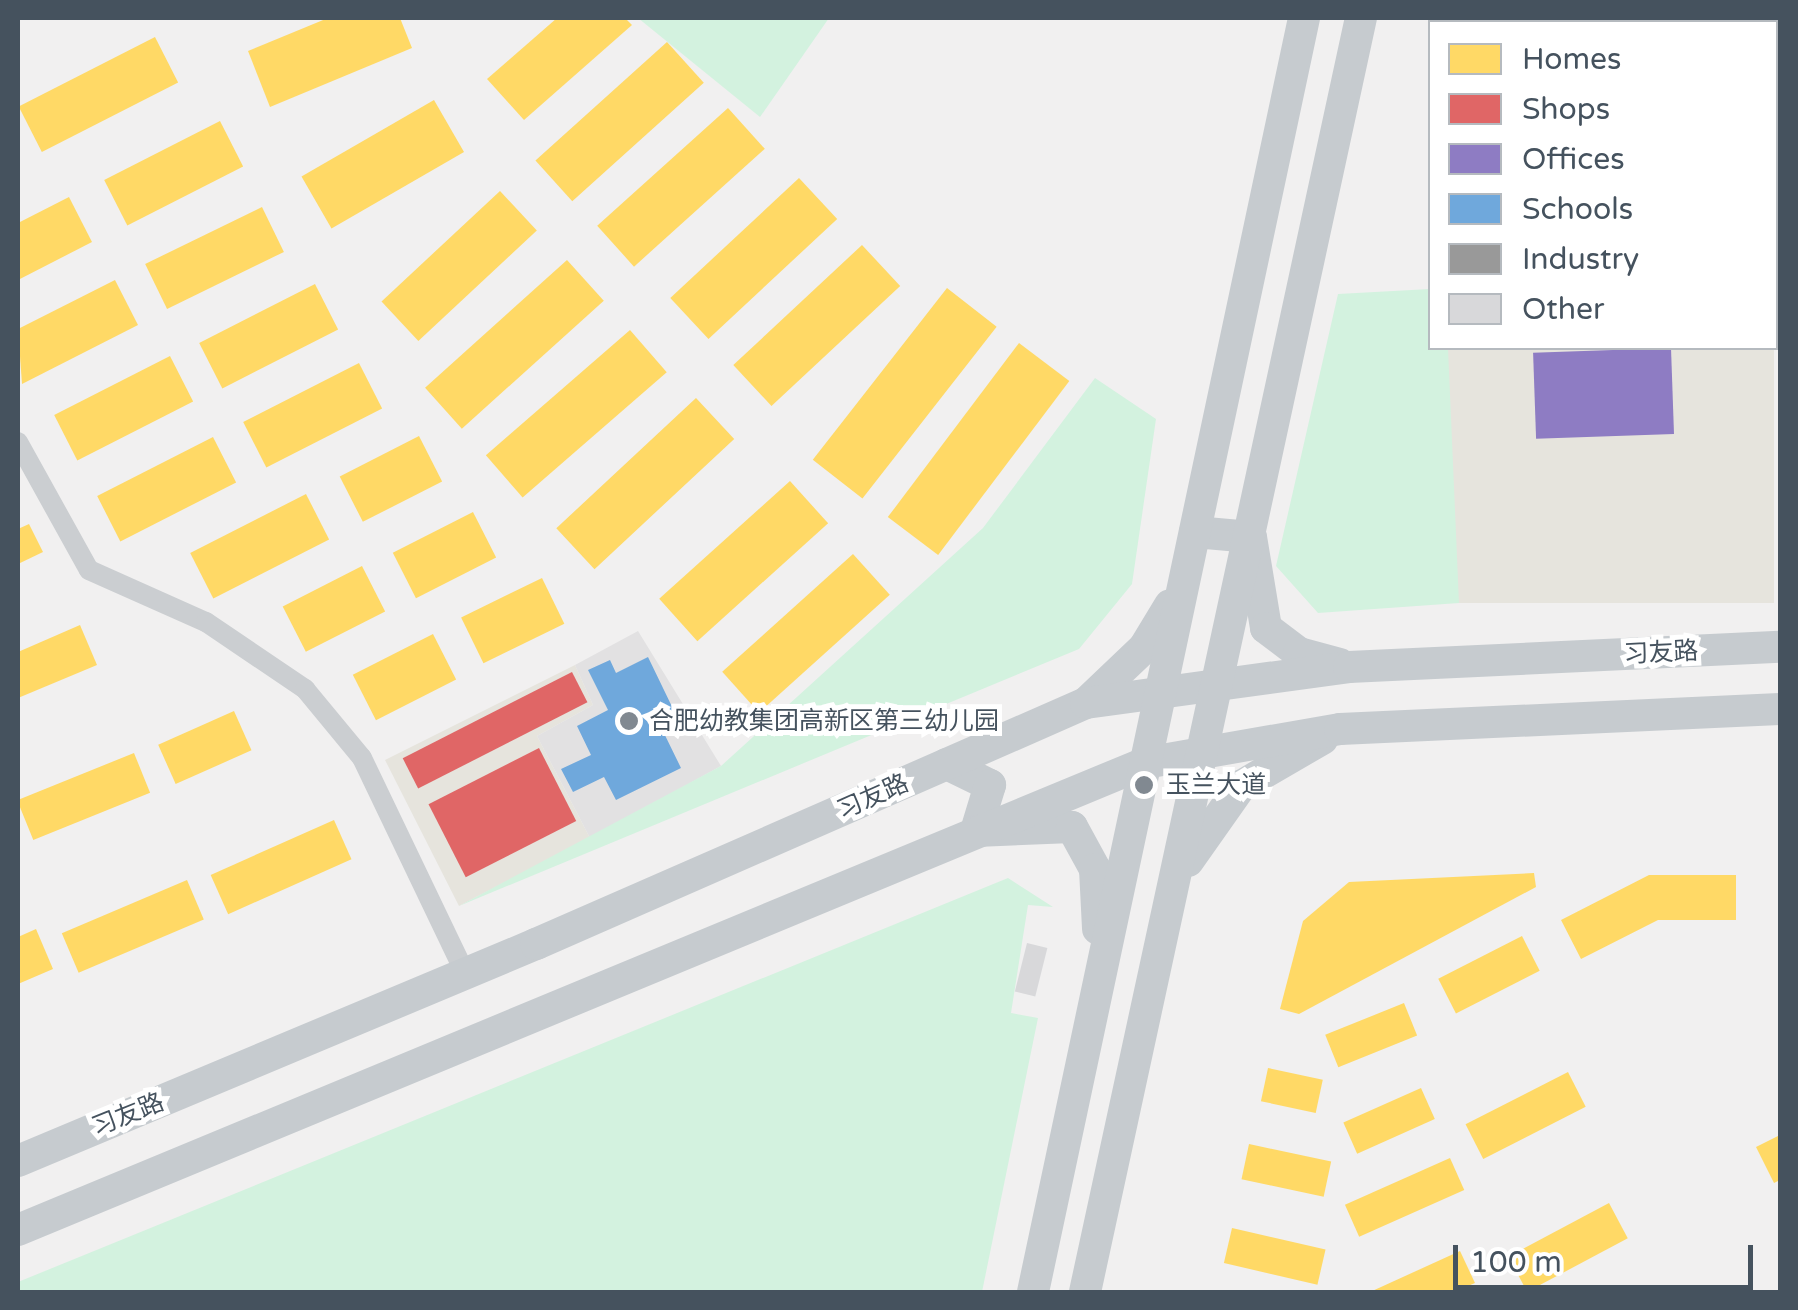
<!DOCTYPE html>
<meta charset="utf-8">
<style>
body{margin:0}
#map{position:relative;width:1798px;height:1310px;overflow:hidden;background:#f1f0f0;font-family:"Varela Round","Noto Sans SC",sans-serif}
div>[style]{position:absolute}
.commercial>*{inset:0;background:#e6e4dd;transform-origin:0 0}
.education>*{inset:0;background:#e2e1e2}
.green>*{inset:0;background:#d3f2df}
.homes>*{inset:0;background:#ffd966;transform-origin:0 0}
.shops>*{inset:0;background:#e06666;transform-origin:0 0}
.offices>*{inset:0;background:#8e7cc3;transform-origin:0 0}
.schools>*{inset:0;background:#6fa8dc}
.industry>*{inset:0;background:#999;transform-origin:0 0}
.building>*{inset:0;background:#d8d8da;transform-origin:0 0}
.street>*{height:20px;margin:-10px;padding:0 10px;transform-origin:10px;border-radius:10px;background:#cbced1}
.primary>*{height:32px;margin:-16px;padding:0 16px;transform-origin:16px;border-radius:16px;background:#c6cbcf}
.dots>*{width:28px;height:28px;translate:-50% -50%;box-sizing:border-box;border:5px solid #fff;border-radius:50%}
span{translate:-50% -50%;white-space:nowrap;text-align:center;line-height:1.15;-webkit-text-stroke:10px #fff;paint-order:stroke}
.street-label{font-size:25px;color:#45525e}
.poi-label{font-size:25px;color:#45525e}
.left{translate:0 -50%;text-align:left}
.frame{position:absolute;inset:0;border:20px solid #45525e;pointer-events:none}
.legend{position:absolute;left:1428px;top:20px;width:350px;height:330px;box-sizing:border-box;background:#fff;border:2px solid #b5babf;margin:0;padding:12px 18px;list-style:none;font-size:30px;color:#45525e}
.legend li{display:flex;align-items:center;gap:20px;height:50px}
.legend b{width:50px;border:2px solid #b5babf}
.scale{position:absolute;left:1453px;top:1245px;width:300px;height:45px;box-sizing:border-box;border:5px solid #45525e;border-top:0;padding-left:12px;font-size:30px;line-height:35px;white-space:nowrap;color:#45525e;-webkit-text-stroke:8px #fff;paint-order:stroke}
</style>
<div id="map">
<div class="commercial">
<i style="left:1448px;top:348px;width:326px;height:255px"></i>
<i style="clip-path:polygon(575px 665px,593px 705px,537px 736px,590px 838px,459px 906px,385px 760px)"></i>
</div>
<div class="education">
<i style="clip-path:polygon(638px 631px,721px 766px,590px 838px,537px 736px,593px 705px,575px 665px)"></i>
</div>
<div class="green">
<i style="clip-path:polygon(638px 18px,829px 18px,760px 117px)"></i>
<i style="clip-path:polygon(1430px 289px,1430px 348px,1448px 348px,1459px 603px,1318px 613px,1276px 566px,1338px 294px)"></i>
<i style="clip-path:polygon(1095px 378px,1156px 419px,1132px 584px,1079px 649px,459px 906px,721px 766px,983px 528px)"></i>
<i style="clip-path:polygon(1008px 878px,1053px 907px,1028px 905px,1011px 1013px,1038px 1018px,982px 1292px,18px 1292px,18px 1282px)"></i>
</div>
<div class="homes">
<i style="clip-path:polygon(328px 18px,400px 18px,412px 48px,270px 107px,248px 51px)"></i>
<i style="clip-path:polygon(557px 18px,625px 18px,632px 25px,524px 120px,487px 79px)"></i>
<i style="left:155px;top:37px;width:51px;height:153px;rotate:63deg"></i>
<i style="left:667px;top:42px;width:55px;height:177px;rotate:48deg"></i>
<i style="left:434px;top:100px;width:60px;height:153px;rotate:60deg"></i>
<i style="left:728px;top:108px;width:55px;height:176px;rotate:48deg"></i>
<i style="left:220px;top:121px;width:51px;height:130px;rotate:63deg"></i>
<i style="left:799px;top:178px;width:56px;height:176px;rotate:47deg"></i>
<i style="left:500px;top:191px;width:54px;height:162px;rotate:47deg"></i>
<i style="clip-path:polygon(69px 197px,92px 242px,18px 280px,18px 223px)"></i>
<i style="left:262px;top:207px;width:50px;height:130px;rotate:64deg"></i>
<i style="left:862px;top:245px;width:56px;height:176px;rotate:47deg"></i>
<i style="left:567px;top:260px;width:55px;height:191px;rotate:48deg"></i>
<i style="clip-path:polygon(115px 280px,138px 325px,22px 384px,18px 329px)"></i>
<i style="left:315px;top:284px;width:51px;height:130px;rotate:63deg"></i>
<i style="left:947px;top:288px;width:63px;height:218px;rotate:38deg"></i>
<i style="left:630px;top:330px;width:56px;height:191px;rotate:49deg"></i>
<i style="left:1019px;top:343px;width:63px;height:218px;rotate:37deg"></i>
<i style="left:170px;top:356px;width:51px;height:130px;rotate:63deg"></i>
<i style="left:359px;top:363px;width:51px;height:130px;rotate:63deg"></i>
<i style="left:696px;top:398px;width:56px;height:191px;rotate:47deg"></i>
<i style="left:419px;top:436px;width:51px;height:89px;rotate:63deg"></i>
<i style="left:213px;top:437px;width:51px;height:130px;rotate:63deg"></i>
<i style="left:790px;top:481px;width:57px;height:176px;rotate:48deg"></i>
<i style="left:306px;top:494px;width:51px;height:130px;rotate:63deg"></i>
<i style="left:473px;top:512px;width:51px;height:90px;rotate:63deg"></i>
<i style="clip-path:polygon(29px 524px,43px 552px,18px 564px,18px 529px)"></i>
<i style="left:853px;top:554px;width:55px;height:176px;rotate:48deg"></i>
<i style="left:362px;top:566px;width:51px;height:89px;rotate:63deg"></i>
<i style="left:542px;top:578px;width:51px;height:90px;rotate:64deg"></i>
<i style="clip-path:polygon(80px 625px,97px 665px,18px 698px,18px 652px)"></i>
<i style="left:433px;top:634px;width:51px;height:90px;rotate:63deg"></i>
<i style="left:234px;top:711px;width:43px;height:83px;rotate:66deg"></i>
<i style="left:134px;top:753px;width:43px;height:126px;rotate:68deg"></i>
<i style="left:334px;top:820px;width:43px;height:135px;rotate:66deg"></i>
<i style="clip-path:polygon(1534px 873px,1536px 887px,1299px 1014px,1280px 1009px,1303px 921px,1349px 882px)"></i>
<i style="clip-path:polygon(1649px 875px,1736px 875px,1736px 920px,1658px 920px,1581px 959px,1561px 920px)"></i>
<i style="left:187px;top:880px;width:43px;height:136px;rotate:67deg"></i>
<i style="clip-path:polygon(36px 929px,53px 969px,18px 984px,18px 937px)"></i>
<i style="left:1522px;top:936px;width:39px;height:94px;rotate:63deg"></i>
<i style="left:1404px;top:1003px;width:35px;height:85px;rotate:68deg"></i>
<i style="left:1268px;top:1068px;width:56px;height:34px;rotate:12deg"></i>
<i style="left:1568px;top:1072px;width:39px;height:115px;rotate:63deg"></i>
<i style="left:1421px;top:1088px;width:34px;height:85px;rotate:66deg"></i>
<i style="clip-path:polygon(1780px 1135px,1780px 1180px,1774px 1183px,1756px 1147px)"></i>
<i style="left:1249px;top:1144px;width:84px;height:36px;rotate:12deg"></i>
<i style="left:1450px;top:1158px;width:35px;height:115px;rotate:66deg"></i>
<i style="left:1609px;top:1203px;width:40px;height:114px;rotate:62deg"></i>
<i style="left:1232px;top:1228px;width:96px;height:36px;rotate:13deg"></i>
<i style="clip-path:polygon(1460px 1251px,1475px 1283px,1454px 1292px,1370px 1292px)"></i>
</div>
<div class="shops">
<i style="left:572px;top:672px;width:34px;height:190px;rotate:63deg"></i>
<i style="left:539px;top:748px;width:82px;height:124px;rotate:63deg"></i>
</div>
<div class="offices">
<i style="left:1671px;top:348px;width:86px;height:138px;rotate:88deg"></i>
</div>
<div class="schools">
<i style="clip-path:polygon(648px 657px,677px 717px,660px 725px,681px 768px,616px 800px,604px 777px,573px 792px,561px 769px,591px 755px,577px 726px,608px 710px,588px 670px,610px 660px,616px 673px)"></i>
</div>
<div class="industry">
<i style="left:1485px;top:18px;width:243px;height:4px"></i>
</div>
<div class="building">
<i style="left:1027px;top:943px;width:21px;height:50px;rotate:14deg"></i>
</div>
<div class="street">
<i style="left:18px;top:442px;width:146px;rotate:61deg"></i>
<i style="left:89px;top:570px;width:128px;rotate:24deg"></i>
<i style="left:206px;top:622px;width:120px;rotate:34.1deg"></i>
<i style="left:305px;top:689px;width:89px;rotate:50.4deg"></i>
<i style="left:362px;top:758px;width:238px;rotate:64.4deg"></i>
</div>
<div class="primary">
<i style="left:1195px;top:532px;width:56px;rotate:5.1deg"></i>
<i style="left:1251px;top:537px;width:92px;rotate:80.6deg"></i>
<i style="left:1266px;top:628px;width:41px;rotate:37.1deg"></i>
<i style="left:1299px;top:653px;width:42px;rotate:15deg"></i>
<i style="left:1086px;top:703px;width:80px;rotate:-43.5deg"></i>
<i style="left:1144px;top:648px;width:50px;rotate:-58.8deg"></i>
<i style="left:947px;top:764px;width:48px;rotate:26deg"></i>
<i style="left:990px;top:785px;width:48px;rotate:106.9deg"></i>
<i style="left:976px;top:831px;width:96px;rotate:-2.4deg"></i>
<i style="left:1072px;top:827px;width:48px;rotate:61.3deg"></i>
<i style="left:1095px;top:869px;width:60px;rotate:87.1deg"></i>
<i style="left:1188px;top:861px;width:92px;rotate:-54.8deg"></i>
<i style="left:1241px;top:786px;width:94px;rotate:-30.1deg"></i>
<i style="left:18px;top:1161px;width:562px;rotate:-22.73deg"></i>
<i style="left:536px;top:944px;width:600px;rotate:-23.66deg"></i>
<i style="left:1086px;top:703px;width:265px;rotate:-7.8deg"></i>
<i style="left:1349px;top:667px;width:431px;rotate:-2.7deg"></i>
<i style="left:18px;top:1230px;width:1220px;rotate:-22.51deg"></i>
<i style="left:1145px;top:763px;width:198px;rotate:-9.9deg"></i>
<i style="left:1340px;top:729px;width:440px;rotate:-2.6deg"></i>
<i style="left:1033px;top:1292px;width:1303px;rotate:-77.99deg"></i>
<i style="left:1085px;top:1292px;width:1304px;rotate:-77.78deg"></i>
</div>
<div class="dots">
<i style="left:629px;top:721px;background:#818991"></i>
<i style="left:1144px;top:785px;background:#818991"></i>
</div>
<div class="street-label">
<span style="left:1661px;top:653px;rotate:-3deg">习友路</span>
<span style="left:873px;top:797px;rotate:-24deg">习友路</span>
<span style="left:128px;top:1115px;rotate:-22deg">习友路</span>
</div>
<div class="poi-label">
<span class="left" style="left:649px;top:721px">合肥幼教集团高新区第三幼儿园</span>
<span class="left" style="left:1166px;top:785px">玉兰大道</span>
</div>
<div class="frame"></div>
<ul class="legend">
<li><b style="height:28px;background:#ffd966"></b>Homes</li>
<li><b style="height:28px;background:#e06666"></b>Shops</li>
<li><b style="height:28px;background:#8e7cc3"></b>Offices</li>
<li><b style="height:28px;background:#6fa8dc"></b>Schools</li>
<li><b style="height:28px;background:#999"></b>Industry</li>
<li><b style="height:28px;background:#d8d8da"></b>Other</li>
</ul>
<div class="scale">100 m</div>
</div>
